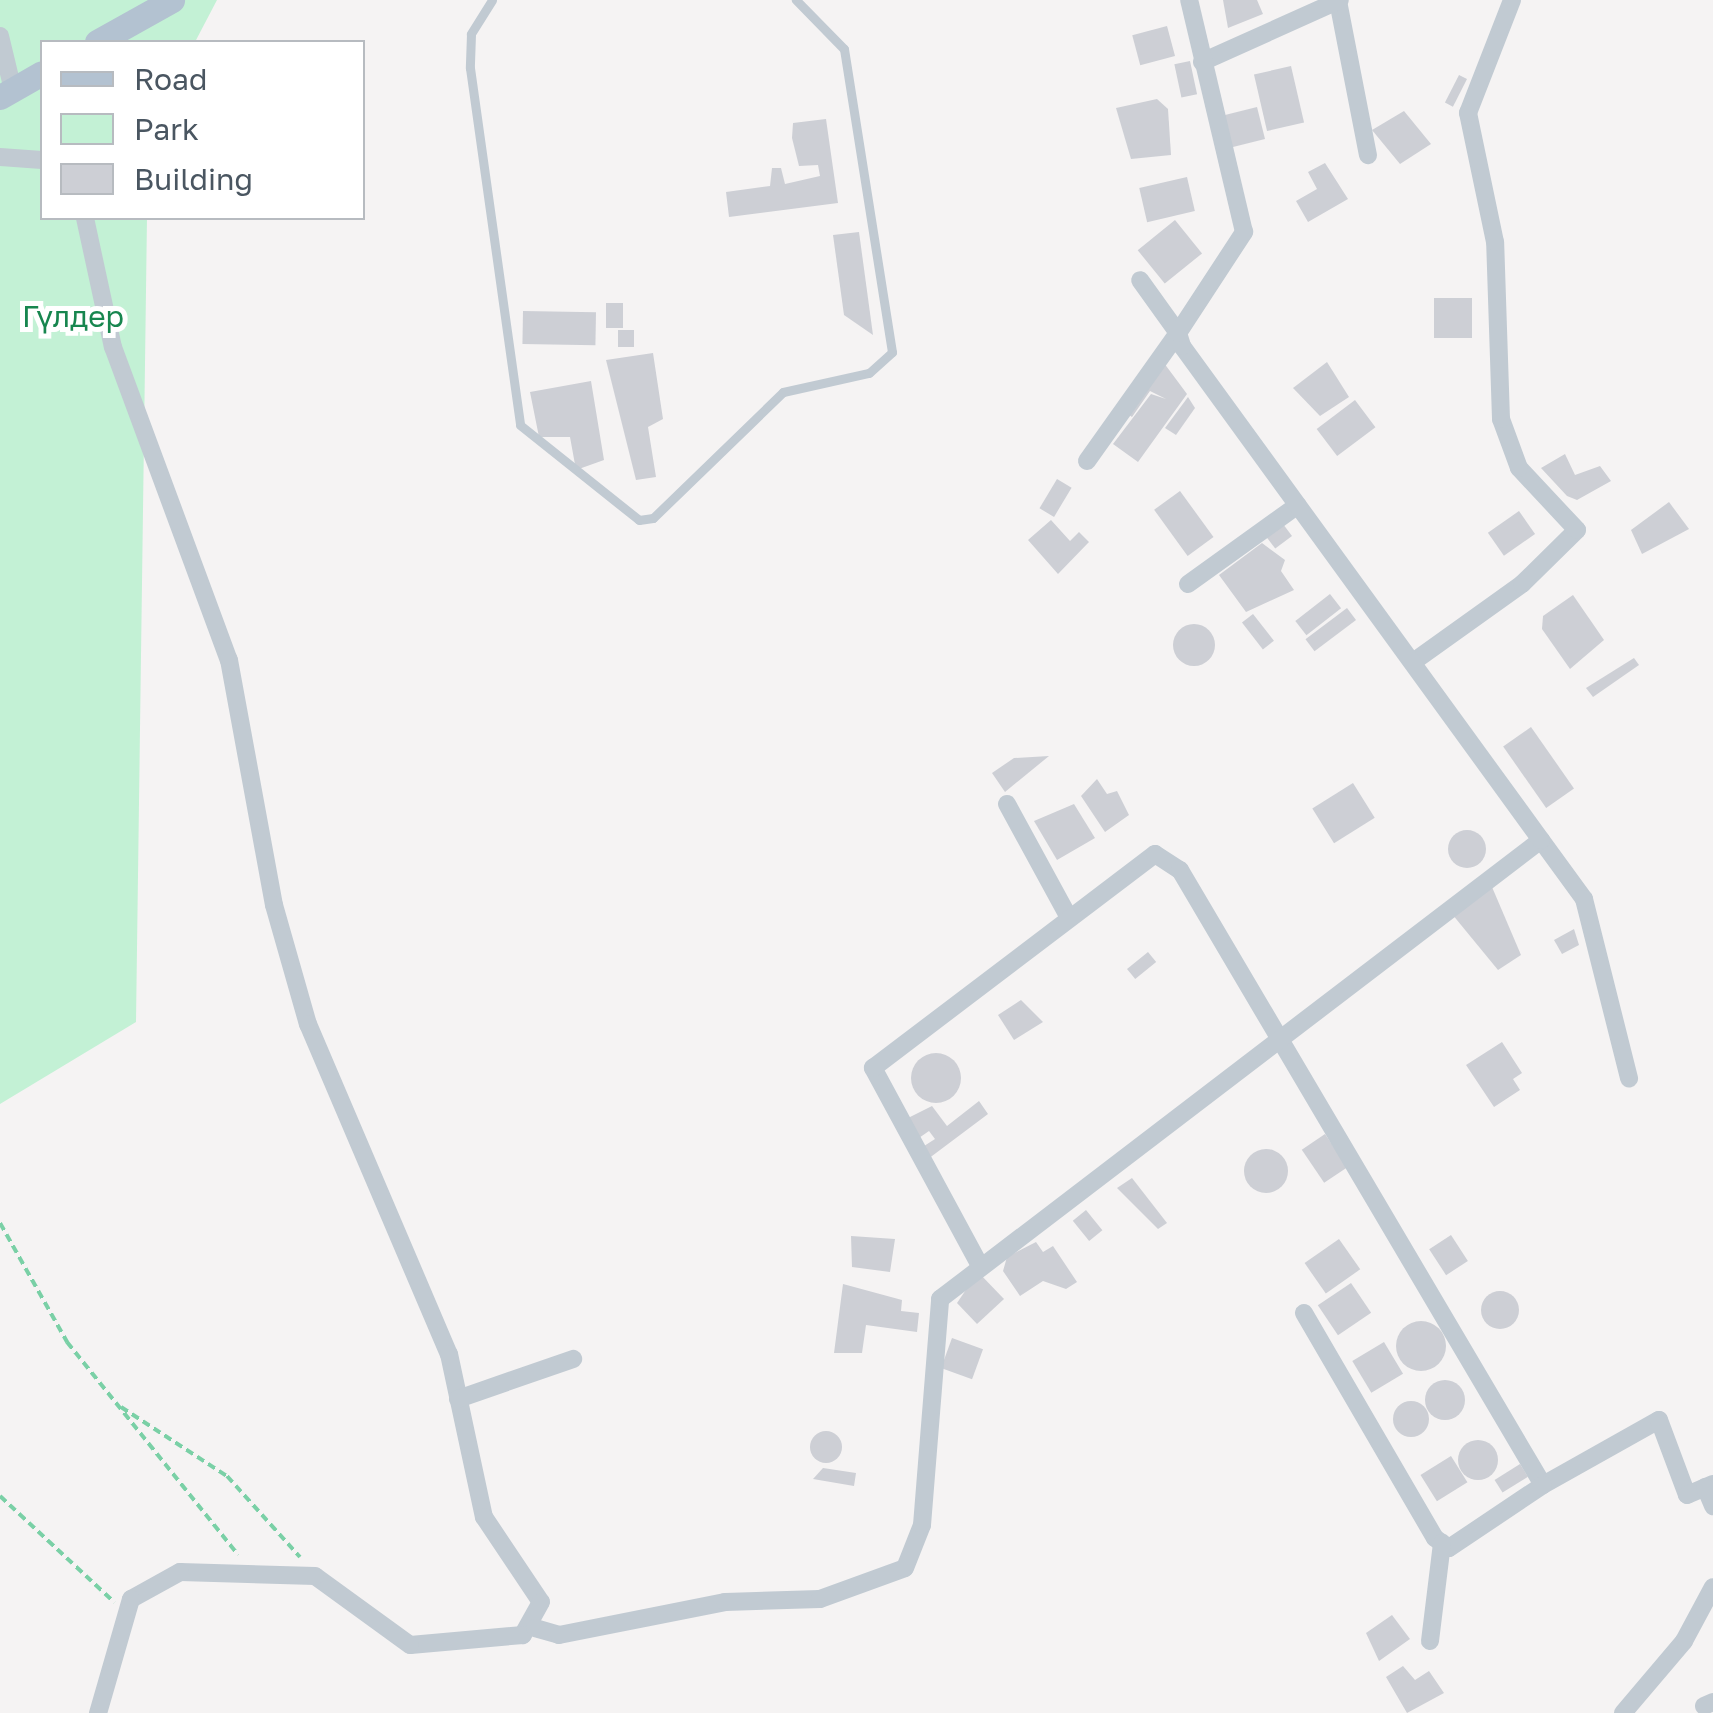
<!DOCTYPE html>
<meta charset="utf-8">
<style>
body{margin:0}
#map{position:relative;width:1713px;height:1713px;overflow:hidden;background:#f5f3f3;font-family:"Golos Text",sans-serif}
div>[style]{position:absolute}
.green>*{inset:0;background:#c3f1d5}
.building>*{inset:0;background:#cdcfd5;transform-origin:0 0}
.round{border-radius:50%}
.path>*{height:4px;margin-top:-2px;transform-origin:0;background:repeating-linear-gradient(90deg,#7ad0a6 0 8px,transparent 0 13px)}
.lane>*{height:9px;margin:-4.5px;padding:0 4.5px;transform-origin:4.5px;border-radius:4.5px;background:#c1cad2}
.street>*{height:18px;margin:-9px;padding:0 9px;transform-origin:9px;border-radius:9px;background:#c1cad2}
.primary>*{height:25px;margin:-12.5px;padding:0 12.5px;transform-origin:12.5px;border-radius:12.5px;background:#b3c2d1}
span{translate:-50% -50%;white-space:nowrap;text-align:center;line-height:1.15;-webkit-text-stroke:10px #fff;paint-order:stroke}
.park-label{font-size:30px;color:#17864f}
.legend{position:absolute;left:40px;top:40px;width:325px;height:180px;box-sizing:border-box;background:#fff;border:2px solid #b7bbc0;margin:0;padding:12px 18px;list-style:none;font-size:30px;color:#4a5661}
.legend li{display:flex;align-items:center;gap:20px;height:50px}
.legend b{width:50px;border:2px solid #b7bbc0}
</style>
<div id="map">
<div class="green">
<i style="clip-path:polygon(0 0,217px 0,195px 42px,42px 42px,42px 218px,147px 218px,136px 1022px,0 1104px)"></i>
</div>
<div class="building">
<i style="clip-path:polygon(1223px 0,1257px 0,1263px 14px,1228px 28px)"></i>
<i style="left:1167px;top:26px;width:31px;height:36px;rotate:75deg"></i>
<i style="left:1190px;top:61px;width:34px;height:16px;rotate:78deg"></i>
<i style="left:1291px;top:66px;width:58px;height:38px;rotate:77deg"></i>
<i style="left:1459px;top:75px;width:9px;height:31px;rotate:27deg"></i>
<i style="clip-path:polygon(1157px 99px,1168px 109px,1171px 155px,1131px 159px,1116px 108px)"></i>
<i style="left:1257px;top:107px;width:33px;height:34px;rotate:76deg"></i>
<i style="clip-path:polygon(1404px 111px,1431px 144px,1400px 164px,1372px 130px)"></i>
<i style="clip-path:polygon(826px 119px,838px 203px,729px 217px,726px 192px,770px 186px,772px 168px,781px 168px,785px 184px,820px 176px,818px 165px,799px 166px,792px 138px,793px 123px)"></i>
<i style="clip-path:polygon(1325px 163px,1348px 199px,1308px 222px,1296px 201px,1317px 189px,1308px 172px)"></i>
<i style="left:1187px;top:177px;width:35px;height:49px;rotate:77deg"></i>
<i style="left:1175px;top:220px;width:43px;height:48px;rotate:51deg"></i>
<i style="clip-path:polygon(859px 232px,873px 335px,844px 315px,833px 235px)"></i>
<i style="left:1434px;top:298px;width:38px;height:40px"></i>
<i style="left:606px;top:303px;width:17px;height:25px"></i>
<i style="left:523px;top:311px;width:73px;height:33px;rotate:1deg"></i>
<i style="left:618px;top:330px;width:16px;height:17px"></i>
<i style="clip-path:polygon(653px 353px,663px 419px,648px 427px,656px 477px,636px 480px,606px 360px)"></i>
<i style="clip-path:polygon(1161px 359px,1187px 394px,1138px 462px,1113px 444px,1151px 394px,1166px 399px,1150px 391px,1132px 417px,1125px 412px)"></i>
<i style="clip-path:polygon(1327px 362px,1349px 397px,1320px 416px,1293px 388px)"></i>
<i style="clip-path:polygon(591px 381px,604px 460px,576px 470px,570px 437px,539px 437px,530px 392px)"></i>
<i style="clip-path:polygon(1188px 397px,1195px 408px,1176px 435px,1165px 428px)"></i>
<i style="left:1355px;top:400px;width:34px;height:48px;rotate:53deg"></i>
<i style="clip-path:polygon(1565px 454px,1575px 475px,1600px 466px,1611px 481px,1577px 500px,1567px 496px,1541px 468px)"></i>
<i style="left:1057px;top:479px;width:17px;height:34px;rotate:31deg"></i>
<i style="left:1180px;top:491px;width:57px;height:32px;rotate:54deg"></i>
<i style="clip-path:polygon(1669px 502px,1689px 529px,1642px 554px,1631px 530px)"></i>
<i style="left:1519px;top:511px;width:28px;height:38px;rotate:55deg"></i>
<i style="clip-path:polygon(1051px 520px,1070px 541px,1079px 532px,1089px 542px,1058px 574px,1028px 540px)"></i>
<i style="left:1283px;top:524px;width:15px;height:21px;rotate:53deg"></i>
<i style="clip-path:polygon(1262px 543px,1285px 560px,1281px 571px,1294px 590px,1246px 612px,1219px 575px)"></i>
<i style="left:1330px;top:594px;width:18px;height:44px;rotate:52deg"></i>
<i style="clip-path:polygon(1573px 595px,1604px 640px,1570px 669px,1542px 629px,1543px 616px)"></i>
<i style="left:1347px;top:608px;width:15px;height:52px;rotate:53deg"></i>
<i style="left:1253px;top:614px;width:34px;height:14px;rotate:52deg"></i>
<i class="round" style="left:1173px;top:624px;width:42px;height:42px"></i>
<i style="clip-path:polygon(1634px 658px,1639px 665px,1593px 697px,1586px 688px)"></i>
<i style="left:1531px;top:727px;width:75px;height:34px;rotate:55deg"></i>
<i style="clip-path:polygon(1049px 756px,1005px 792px,992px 773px,1014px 758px)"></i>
<i style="clip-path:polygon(1097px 779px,1107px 794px,1117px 791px,1129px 815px,1105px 832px,1081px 796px)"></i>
<i style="left:1353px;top:783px;width:41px;height:48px;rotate:58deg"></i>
<i style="clip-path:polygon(1074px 804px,1095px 838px,1057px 860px,1034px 821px)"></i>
<i class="round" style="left:1448px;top:830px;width:38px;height:38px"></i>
<i style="clip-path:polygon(1492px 887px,1521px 955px,1498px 970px,1452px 914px)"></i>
<i style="clip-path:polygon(1574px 929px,1579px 945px,1562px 954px,1554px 940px)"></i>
<i style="left:1148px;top:952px;width:13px;height:27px;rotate:51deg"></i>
<i style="clip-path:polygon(1021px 1000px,1043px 1022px,1014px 1040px,998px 1015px)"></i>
<i style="clip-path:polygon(1502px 1042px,1522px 1073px,1513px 1079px,1520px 1090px,1494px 1107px,1466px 1065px)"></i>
<i class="round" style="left:911px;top:1053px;width:50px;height:50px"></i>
<i style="clip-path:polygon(979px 1101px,988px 1114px,928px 1159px,921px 1148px,935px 1139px,929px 1131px,916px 1140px,906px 1119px,932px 1106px,947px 1126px)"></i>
<i style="left:1325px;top:1134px;width:40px;height:28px;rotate:56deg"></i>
<i class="round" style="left:1244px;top:1149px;width:44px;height:44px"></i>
<i style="clip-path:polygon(1132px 1178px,1167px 1223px,1158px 1229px,1117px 1188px)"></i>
<i style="left:1086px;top:1210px;width:26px;height:17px;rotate:51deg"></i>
<i style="left:1451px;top:1235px;width:31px;height:26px;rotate:57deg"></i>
<i style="clip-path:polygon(851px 1236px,895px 1239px,890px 1272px,852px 1267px)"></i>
<i style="left:1339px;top:1239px;width:37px;height:42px;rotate:55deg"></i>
<i style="clip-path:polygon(1036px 1242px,1043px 1252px,1053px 1246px,1077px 1282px,1066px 1289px,1043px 1281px,1020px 1296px,1003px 1271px,1007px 1257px)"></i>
<i style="clip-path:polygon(978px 1272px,1004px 1299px,977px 1324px,957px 1303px)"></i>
<i style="left:1351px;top:1283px;width:36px;height:40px;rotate:56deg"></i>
<i style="clip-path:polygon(843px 1284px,902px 1300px,901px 1311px,919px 1313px,917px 1332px,866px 1325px,862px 1353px,834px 1353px)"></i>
<i class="round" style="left:1481px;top:1291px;width:38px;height:38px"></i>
<i class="round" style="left:1396px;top:1321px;width:50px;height:50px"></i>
<i style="left:952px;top:1338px;width:33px;height:32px;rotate:20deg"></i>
<i style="left:1384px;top:1342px;width:37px;height:37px;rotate:59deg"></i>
<i class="round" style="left:1425px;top:1380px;width:40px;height:40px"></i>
<i class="round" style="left:1393px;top:1401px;width:36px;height:36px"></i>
<i class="round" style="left:810px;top:1431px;width:32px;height:32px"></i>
<i class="round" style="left:1458px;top:1440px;width:40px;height:40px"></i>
<i style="left:1451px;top:1456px;width:31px;height:36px;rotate:58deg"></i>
<i style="left:1520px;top:1464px;width:15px;height:30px;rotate:58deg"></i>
<i style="clip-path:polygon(823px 1468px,856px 1473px,854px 1486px,813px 1479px)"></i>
<i style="clip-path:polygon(1392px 1615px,1410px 1639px,1379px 1661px,1366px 1633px)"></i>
<i style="clip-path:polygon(1403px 1666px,1415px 1680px,1429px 1671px,1444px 1693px,1407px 1713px,1386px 1677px)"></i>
</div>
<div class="path">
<i style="left:0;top:1223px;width:137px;rotate:60.6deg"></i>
<i style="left:67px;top:1342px;width:273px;rotate:51.2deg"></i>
<i style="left:121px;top:1407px;width:126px;rotate:33.1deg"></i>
<i style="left:227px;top:1476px;width:109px;rotate:48deg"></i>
<i style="left:0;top:1496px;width:156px;rotate:42.9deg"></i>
</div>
<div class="lane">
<i style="left:492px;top:0;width:40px;rotate:122deg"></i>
<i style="left:471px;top:34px;width:34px;rotate:92deg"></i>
<i style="left:470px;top:68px;width:360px;rotate:82deg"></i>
<i style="left:520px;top:425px;width:152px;rotate:38.6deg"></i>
<i style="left:639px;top:520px;width:14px;rotate:-8deg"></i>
<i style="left:653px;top:518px;width:181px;rotate:-44.1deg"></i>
<i style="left:783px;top:392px;width:88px;rotate:-12.5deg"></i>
<i style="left:869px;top:373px;width:31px;rotate:-42deg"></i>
<i style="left:892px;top:352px;width:307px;rotate:-99deg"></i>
<i style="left:844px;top:49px;width:69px;rotate:-134.4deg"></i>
</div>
<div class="street">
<i style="left:1338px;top:1px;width:157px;rotate:79deg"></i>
<i style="left:0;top:36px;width:56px;rotate:76.5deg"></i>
<i style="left:1202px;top:62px;width:151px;rotate:-24.2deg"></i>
<i style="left:0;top:157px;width:42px;rotate:4.1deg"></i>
<i style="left:85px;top:218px;width:132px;rotate:77.8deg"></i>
<i style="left:113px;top:347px;width:334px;rotate:69.7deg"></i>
<i style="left:229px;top:660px;width:249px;rotate:79.6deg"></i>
<i style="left:274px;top:905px;width:124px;rotate:74.1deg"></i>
<i style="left:308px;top:1024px;width:359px;rotate:66.9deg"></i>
<i style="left:449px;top:1354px;width:167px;rotate:77.9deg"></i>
<i style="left:484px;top:1517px;width:102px;rotate:56.2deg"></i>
<i style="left:541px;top:1602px;width:38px;rotate:119deg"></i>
<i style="left:523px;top:1635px;width:113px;rotate:174.9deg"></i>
<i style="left:410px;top:1645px;width:117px;rotate:-144deg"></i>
<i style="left:315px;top:1576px;width:135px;rotate:-178.3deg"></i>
<i style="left:180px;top:1572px;width:56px;rotate:151.1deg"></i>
<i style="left:131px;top:1599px;width:119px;rotate:106.1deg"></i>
<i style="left:1087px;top:461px;width:157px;rotate:-54.6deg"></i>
<i style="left:1178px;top:333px;width:65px;rotate:-125.6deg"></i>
<i style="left:1188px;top:584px;width:135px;rotate:-35.7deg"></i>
<i style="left:1413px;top:662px;width:134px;rotate:-35.6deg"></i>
<i style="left:1522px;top:584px;width:77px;rotate:-44.5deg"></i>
<i style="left:1577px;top:530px;width:85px;rotate:-133.1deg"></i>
<i style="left:1519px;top:468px;width:52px;rotate:-110.2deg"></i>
<i style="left:1501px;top:419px;width:177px;rotate:-91.9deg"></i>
<i style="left:1495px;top:242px;width:132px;rotate:-101.8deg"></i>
<i style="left:1468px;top:113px;width:121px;rotate:-68.7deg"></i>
<i style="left:1007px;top:804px;width:125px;rotate:61.4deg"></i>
<i style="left:1541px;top:840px;width:73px;rotate:53.9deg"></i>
<i style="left:1584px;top:899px;width:185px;rotate:75.9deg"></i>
<i style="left:978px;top:1262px;width:221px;rotate:-118.4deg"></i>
<i style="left:873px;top:1068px;width:354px;rotate:-37.2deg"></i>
<i style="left:1155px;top:854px;width:30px;rotate:33deg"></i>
<i style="left:1180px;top:870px;width:714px;rotate:59.45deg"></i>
<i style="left:1543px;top:1485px;width:133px;rotate:-29.3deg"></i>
<i style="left:1659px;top:1420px;width:80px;rotate:69.5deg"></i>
<i style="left:1687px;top:1495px;width:28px;rotate:-23deg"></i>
<i style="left:1304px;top:1313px;width:260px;rotate:59.8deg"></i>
<i style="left:1435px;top:1538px;width:17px;rotate:36deg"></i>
<i style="left:1449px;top:1548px;width:113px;rotate:-33.8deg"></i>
<i style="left:458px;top:1399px;width:122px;rotate:-19.2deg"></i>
<i style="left:1705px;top:1487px;width:21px;rotate:67deg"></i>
<i style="left:535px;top:1628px;width:25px;rotate:16deg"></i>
<i style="left:559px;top:1635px;width:169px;rotate:-11.2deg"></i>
<i style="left:725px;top:1602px;width:95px;rotate:-1.8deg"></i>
<i style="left:820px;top:1599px;width:90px;rotate:-20deg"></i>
<i style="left:905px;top:1568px;width:46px;rotate:-68.4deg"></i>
<i style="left:922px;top:1525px;width:227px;rotate:-85.4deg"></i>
<i style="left:940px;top:1299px;width:756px;rotate:-37.37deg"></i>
<i style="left:1541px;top:840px;width:611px;rotate:-126.01deg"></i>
<i style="left:1182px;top:346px;width:14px;rotate:-107deg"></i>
<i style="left:1178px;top:333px;width:121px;rotate:-56.8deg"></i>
<i style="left:1244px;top:232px;width:238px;rotate:-103.3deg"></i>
<i style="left:1430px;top:1641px;width:99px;rotate:-83deg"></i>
<i style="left:1704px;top:1706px;width:10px;rotate:-24deg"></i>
<i style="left:1623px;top:1713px;width:94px;rotate:-49.7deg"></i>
<i style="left:1684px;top:1641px;width:61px;rotate:-61.8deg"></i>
</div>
<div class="primary">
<i style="left:97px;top:42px;width:86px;rotate:-29.2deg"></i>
<i style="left:0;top:97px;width:48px;rotate:-29.7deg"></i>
</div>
<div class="park-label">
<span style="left:73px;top:316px">Гүлдер</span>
</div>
<ul class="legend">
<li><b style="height:12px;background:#b3c2d1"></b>Road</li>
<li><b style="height:28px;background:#c3f1d5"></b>Park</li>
<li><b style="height:28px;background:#cdcfd5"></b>Building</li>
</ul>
</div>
